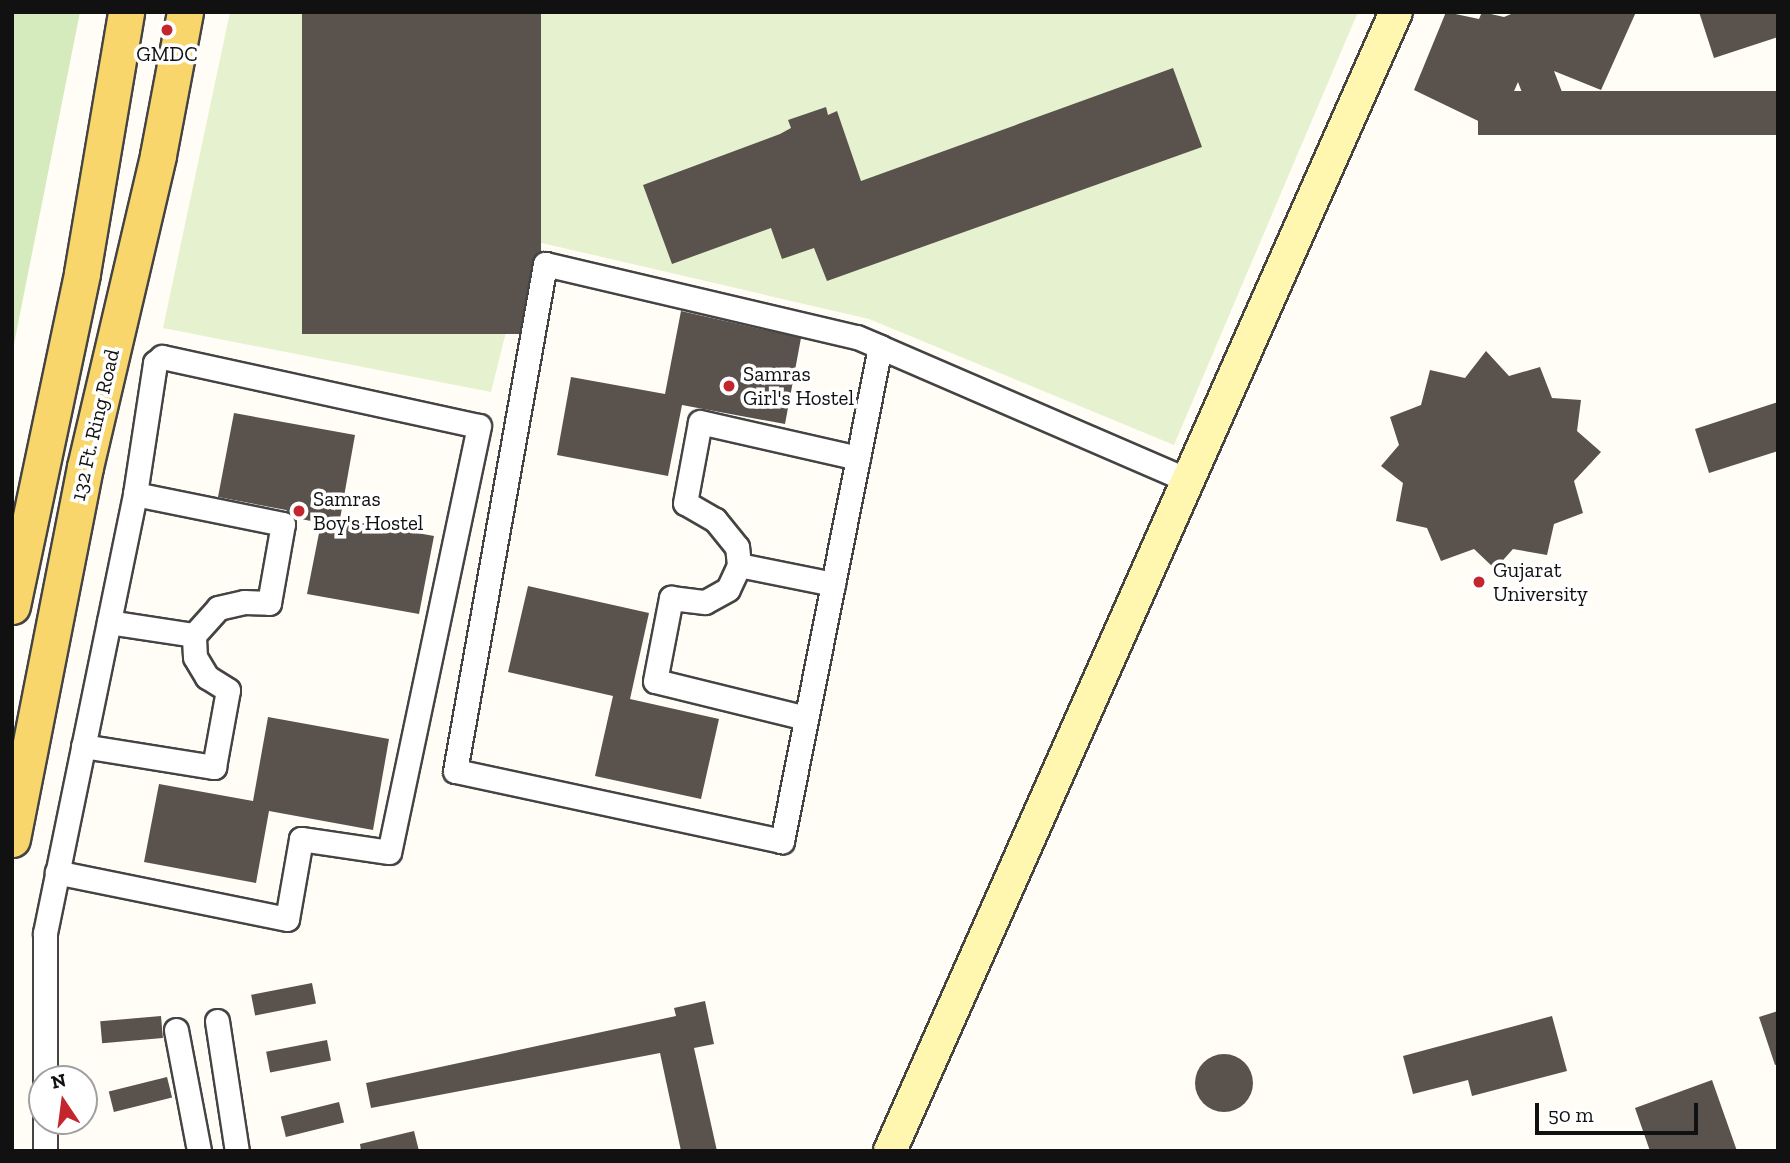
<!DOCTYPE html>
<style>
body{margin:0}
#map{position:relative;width:1790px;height:1163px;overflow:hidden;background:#fffdf5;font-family:"Zilla Slab",serif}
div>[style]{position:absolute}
.green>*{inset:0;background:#d5ebbd}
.pitch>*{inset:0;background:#e6f2cf}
.building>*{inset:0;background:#5a524d;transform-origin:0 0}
.round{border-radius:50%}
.roads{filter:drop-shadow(2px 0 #444) drop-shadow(-2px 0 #444) drop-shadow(0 2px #444) drop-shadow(0 -2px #444)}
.street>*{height:23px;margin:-11.5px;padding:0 11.5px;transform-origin:11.5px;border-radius:11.5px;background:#fff}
.secondary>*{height:32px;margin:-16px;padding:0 16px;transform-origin:16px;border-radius:16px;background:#fff6b0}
.primary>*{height:35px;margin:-17.5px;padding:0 17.5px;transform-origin:17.5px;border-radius:17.5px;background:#f9d66b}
.dots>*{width:19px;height:19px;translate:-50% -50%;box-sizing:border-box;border:4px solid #fff;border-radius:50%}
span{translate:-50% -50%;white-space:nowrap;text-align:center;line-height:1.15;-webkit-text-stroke:7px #fff;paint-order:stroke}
.poi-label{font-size:21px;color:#111}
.left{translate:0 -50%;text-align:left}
.street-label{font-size:21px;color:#111}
.frame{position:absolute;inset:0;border:14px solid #111;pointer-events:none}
.north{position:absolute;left:28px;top:1065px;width:70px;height:70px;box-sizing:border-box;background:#fff;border:2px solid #a0a0a0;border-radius:50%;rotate:347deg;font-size:19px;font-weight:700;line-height:28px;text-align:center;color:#111}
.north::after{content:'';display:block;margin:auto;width:24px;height:32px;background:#c4262e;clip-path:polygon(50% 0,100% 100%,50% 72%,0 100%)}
.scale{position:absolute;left:1535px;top:1103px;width:163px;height:32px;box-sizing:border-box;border:4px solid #111;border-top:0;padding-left:9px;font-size:21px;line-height:24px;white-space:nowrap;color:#111;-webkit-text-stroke:5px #fff;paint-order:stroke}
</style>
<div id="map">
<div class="green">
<i style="clip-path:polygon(12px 12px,80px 12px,12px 354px)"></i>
</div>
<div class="pitch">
<i style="clip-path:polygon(230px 12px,1358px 12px,1174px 445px,869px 319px,529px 240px,491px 392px,163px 328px)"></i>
</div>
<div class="building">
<i style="left:302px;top:12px;width:239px;height:322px"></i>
<i style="clip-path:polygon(1446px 12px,1479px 19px,1482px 12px,1504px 17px,1516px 12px,1636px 12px,1601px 90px,1554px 71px,1570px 113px,1534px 124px,1518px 82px,1497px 130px,1414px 90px)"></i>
<i style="clip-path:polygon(1699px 12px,1778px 12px,1778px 37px,1714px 58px)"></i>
<i style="clip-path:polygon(1173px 68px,1202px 147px,827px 281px,814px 248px,782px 259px,771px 228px,672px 264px,643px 185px,780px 134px,791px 128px,788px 120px,826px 107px,828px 115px,837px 111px,861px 181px)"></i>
<i style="left:1778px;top:91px;width:44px;height:300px;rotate:90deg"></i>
<i style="clip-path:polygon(681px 311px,801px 338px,785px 424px,682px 405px,668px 476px,557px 455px,571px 377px,665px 394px)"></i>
<i style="clip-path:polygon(1486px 351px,1509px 376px,1540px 367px,1552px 398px,1581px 400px,1577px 431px,1601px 452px,1574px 481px,1583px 513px,1554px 524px,1547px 555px,1513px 549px,1495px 569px,1474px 549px,1441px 561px,1427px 528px,1396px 521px,1403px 483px,1381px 466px,1399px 445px,1390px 417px,1421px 405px,1430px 370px,1465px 378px)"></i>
<i style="clip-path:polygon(1778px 402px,1778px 451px,1709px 473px,1695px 429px)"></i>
<i style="clip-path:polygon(234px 413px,355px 435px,340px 519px,434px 536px,419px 614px,307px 594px,321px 523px,296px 518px,286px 510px,218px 497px)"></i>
<i style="clip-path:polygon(528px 586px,649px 613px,630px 699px,719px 719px,701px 799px,595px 776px,613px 696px,508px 672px)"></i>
<i style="clip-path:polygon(268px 717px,389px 739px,373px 830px,269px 811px,256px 883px,144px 862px,159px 784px,253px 801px)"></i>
<i style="left:312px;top:983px;width:21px;height:62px;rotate:79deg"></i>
<i style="clip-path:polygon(705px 1001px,714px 1044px,694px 1048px,717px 1151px,681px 1151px,660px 1053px,371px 1108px,366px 1083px,676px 1016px,674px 1008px)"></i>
<i style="clip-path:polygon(1778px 1011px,1778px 1064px,1775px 1065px,1759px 1017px)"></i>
<i style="left:161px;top:1016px;width:22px;height:61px;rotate:85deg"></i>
<i style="clip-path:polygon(1552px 1016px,1567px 1071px,1472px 1096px,1468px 1080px,1413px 1094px,1403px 1056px)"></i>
<i style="left:327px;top:1040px;width:21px;height:62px;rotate:79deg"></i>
<i class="round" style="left:1195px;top:1054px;width:58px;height:58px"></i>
<i style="left:167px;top:1077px;width:21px;height:60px;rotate:76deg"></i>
<i style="clip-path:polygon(1712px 1080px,1737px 1151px,1650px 1151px,1635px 1108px)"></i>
<i style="left:339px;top:1102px;width:21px;height:60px;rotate:76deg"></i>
<i style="clip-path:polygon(414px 1131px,419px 1151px,361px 1151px,360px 1144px)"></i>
</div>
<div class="roads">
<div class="street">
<i style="left:880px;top:347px;width:504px;rotate:101.22deg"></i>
<i style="left:782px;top:841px;width:334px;rotate:-167.9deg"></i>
<i style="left:455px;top:771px;width:515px;rotate:-79.93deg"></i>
<i style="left:545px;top:264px;width:320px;rotate:13.2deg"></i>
<i style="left:857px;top:337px;width:25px;rotate:23deg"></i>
<i style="left:880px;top:347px;width:335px;rotate:23.4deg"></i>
<i style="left:739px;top:565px;width:96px;rotate:11.4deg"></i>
<i style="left:109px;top:622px;width:86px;rotate:8.7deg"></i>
<i style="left:806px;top:718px;width:155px;rotate:-166.2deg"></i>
<i style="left:655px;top:681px;width:85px;rotate:-79.1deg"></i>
<i style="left:671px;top:598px;width:34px;rotate:7deg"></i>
<i style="left:705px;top:602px;width:26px;rotate:-29deg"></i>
<i style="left:728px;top:589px;width:26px;rotate:-65deg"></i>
<i style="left:739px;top:565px;width:18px;rotate:-96deg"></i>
<i style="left:737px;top:547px;width:35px;rotate:-129deg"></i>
<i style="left:715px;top:520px;width:34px;rotate:-150deg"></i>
<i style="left:685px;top:503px;width:82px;rotate:-79.5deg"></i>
<i style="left:700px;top:422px;width:162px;rotate:12.8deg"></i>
<i style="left:83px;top:746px;width:133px;rotate:9.1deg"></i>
<i style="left:214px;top:767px;width:78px;rotate:-79.7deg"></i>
<i style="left:228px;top:690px;width:25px;rotate:-148deg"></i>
<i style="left:207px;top:677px;width:23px;rotate:-121deg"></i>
<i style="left:195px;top:657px;width:22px;rotate:-93deg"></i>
<i style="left:194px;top:635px;width:36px;rotate:-48deg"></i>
<i style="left:218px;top:608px;width:27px;rotate:-13deg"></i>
<i style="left:244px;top:602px;width:25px;rotate:2deg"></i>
<i style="left:269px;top:603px;width:80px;rotate:-80deg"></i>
<i style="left:283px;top:524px;width:151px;rotate:-168.5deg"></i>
<i style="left:217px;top:1021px;width:132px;rotate:81.3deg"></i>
<i style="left:176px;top:1030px;width:123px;rotate:79.2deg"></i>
<i style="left:45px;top:1079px;width:146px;rotate:-90deg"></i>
<i style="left:45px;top:933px;width:448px;rotate:-78.4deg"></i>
<i style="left:135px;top:494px;width:133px;rotate:-81.3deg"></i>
<i style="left:155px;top:363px;width:9px;rotate:-41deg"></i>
<i style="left:162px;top:357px;width:324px;rotate:12.3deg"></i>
<i style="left:479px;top:426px;width:435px;rotate:101.9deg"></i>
<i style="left:389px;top:852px;width:89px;rotate:-171.6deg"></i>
<i style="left:301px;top:839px;width:81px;rotate:99.9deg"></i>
<i style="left:287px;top:919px;width:235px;rotate:-168.5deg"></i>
<i style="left:45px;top:1121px;width:30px;rotate:90deg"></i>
</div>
<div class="secondary">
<i style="left:890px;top:1151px;width:1246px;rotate:-66.05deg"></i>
</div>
<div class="primary">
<i style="left:12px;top:606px;width:340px;rotate:-78.1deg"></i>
<i style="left:82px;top:273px;width:265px;rotate:-80.4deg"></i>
<i style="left:12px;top:839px;width:379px;rotate:-78.9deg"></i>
<i style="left:85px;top:467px;width:320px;rotate:-76.8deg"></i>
<i style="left:158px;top:155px;width:146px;rotate:-79.3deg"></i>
</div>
</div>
<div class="dots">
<i style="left:167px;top:30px;background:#c4262e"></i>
<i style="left:729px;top:386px;background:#c4262e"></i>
<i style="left:299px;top:511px;background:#c4262e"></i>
<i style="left:1479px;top:582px;background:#c4262e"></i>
</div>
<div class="poi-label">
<span style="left:167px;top:54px">GMDC</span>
<span class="left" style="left:743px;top:386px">Samras<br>Girl's Hostel</span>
<span class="left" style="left:313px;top:511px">Samras<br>Boy's Hostel</span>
<span class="left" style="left:1493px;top:582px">Gujarat<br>University</span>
</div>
<div class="street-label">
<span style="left:95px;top:425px;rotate:-77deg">132 Ft. Ring Road</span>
</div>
<div class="frame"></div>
<div class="north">N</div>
<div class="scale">50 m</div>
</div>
